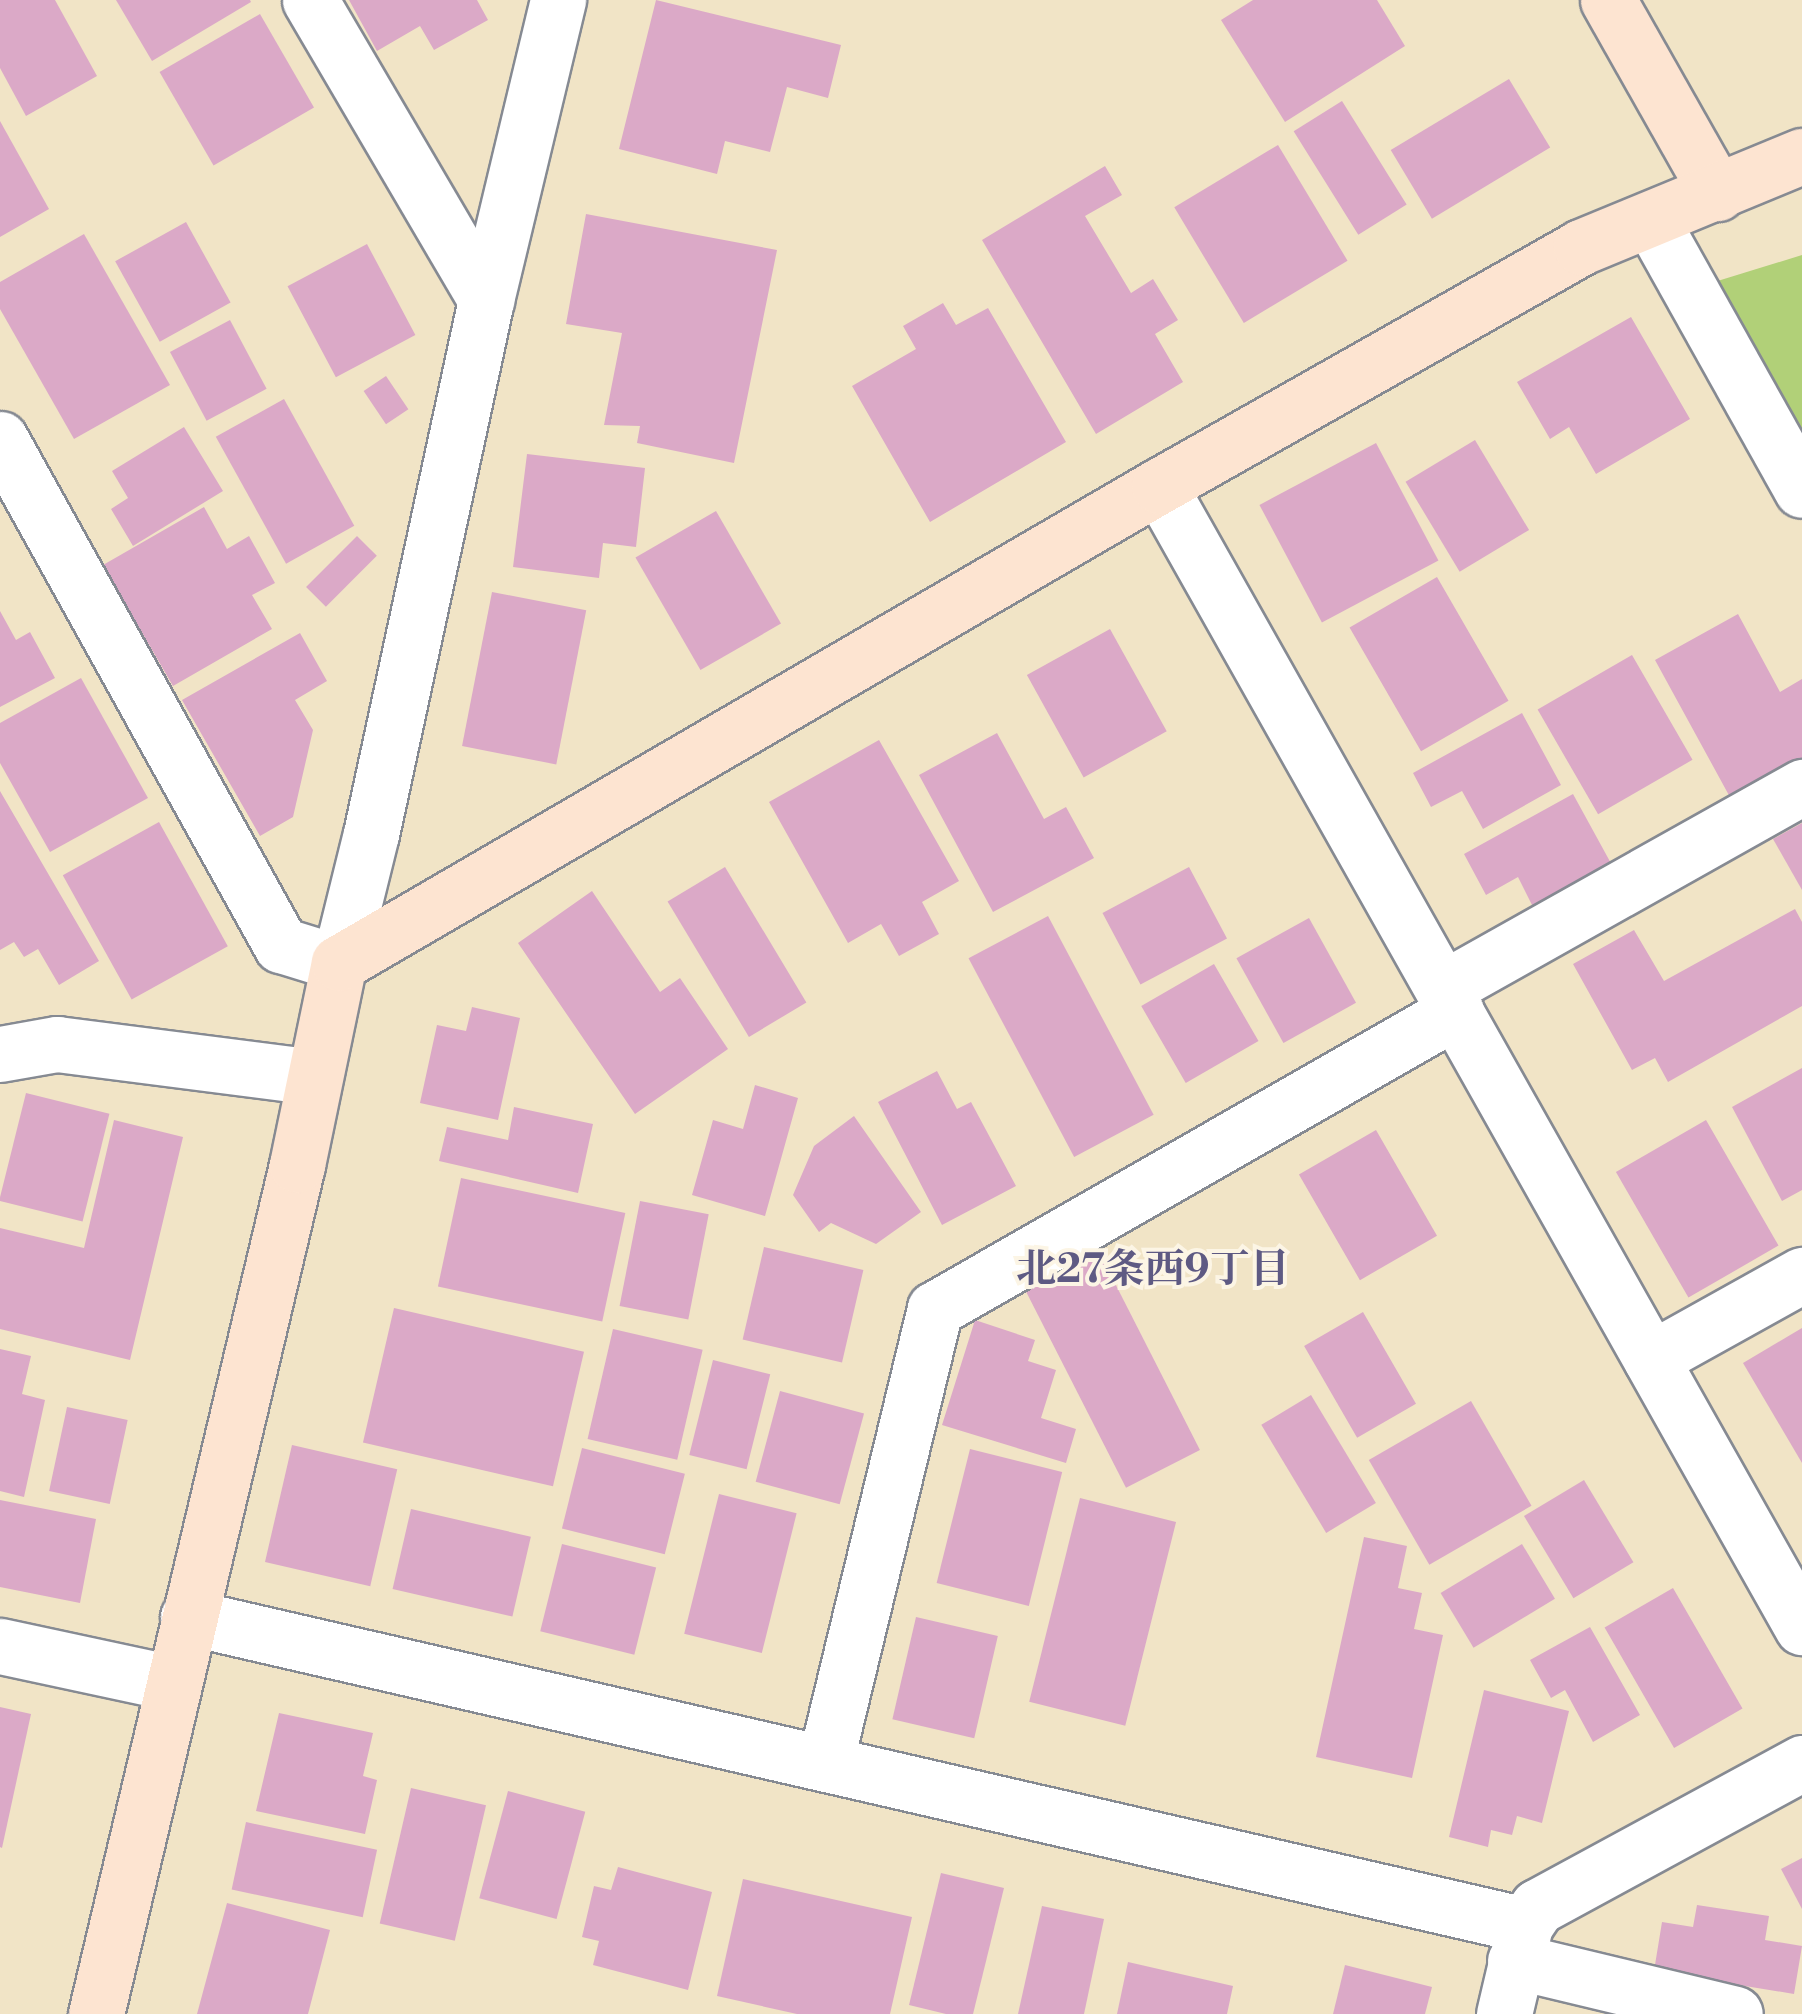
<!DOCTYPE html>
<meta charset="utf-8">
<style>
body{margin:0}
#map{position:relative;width:1802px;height:2014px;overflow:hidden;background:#f1e4c6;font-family:"Libre Bodoni","Noto Serif JP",serif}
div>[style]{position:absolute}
.green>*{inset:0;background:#b1d078}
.building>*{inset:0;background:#dba9c7;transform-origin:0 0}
.roads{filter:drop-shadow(2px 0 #868a92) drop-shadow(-2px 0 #868a92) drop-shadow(0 2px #868a92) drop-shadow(0 -2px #868a92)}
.street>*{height:55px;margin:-27.5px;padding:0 27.5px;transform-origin:27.5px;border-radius:27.5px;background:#fff}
.secondary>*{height:55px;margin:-27.5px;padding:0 27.5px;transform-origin:27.5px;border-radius:27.5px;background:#fde4d1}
span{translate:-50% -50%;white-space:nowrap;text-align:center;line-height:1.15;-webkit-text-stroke:8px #fcf5e5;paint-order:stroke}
.neighbourhood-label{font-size:40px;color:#5e5a83;font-weight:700}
</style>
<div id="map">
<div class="green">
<i style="clip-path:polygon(1802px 255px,1802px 449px,1711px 283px)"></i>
</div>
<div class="building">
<i style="clip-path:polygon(0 0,55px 0,97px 76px,26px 116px,0 68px)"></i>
<i style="clip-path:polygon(116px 0,250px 0,251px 2px,152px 61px)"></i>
<i style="clip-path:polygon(349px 0,477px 0,488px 20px,434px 50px,420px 26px,377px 51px)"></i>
<i style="clip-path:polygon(656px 0,841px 45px,828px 98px,787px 87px,770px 152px,725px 141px,717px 174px,619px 149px)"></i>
<i style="clip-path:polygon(1253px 0,1377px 0,1405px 46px,1285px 122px,1221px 20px)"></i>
<i style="left:260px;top:14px;width:108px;height:116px;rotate:60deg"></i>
<i style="left:1509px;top:79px;width:80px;height:138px;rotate:59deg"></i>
<i style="left:1342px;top:101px;width:122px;height:57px;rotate:58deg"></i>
<i style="clip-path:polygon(0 121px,49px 209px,0 237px)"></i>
<i style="left:1278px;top:145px;width:135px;height:121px;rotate:59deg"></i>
<i style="clip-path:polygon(1105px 166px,1122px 195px,1085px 216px,1131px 293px,1153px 279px,1178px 320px,1155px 334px,1183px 382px,1096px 434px,982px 240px)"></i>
<i style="clip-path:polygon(586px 214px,777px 250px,734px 463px,637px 443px,640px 426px,604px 425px,622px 333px,566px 324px)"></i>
<i style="left:186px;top:222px;width:92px;height:81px;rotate:61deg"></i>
<i style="clip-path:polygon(84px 234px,170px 385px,74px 439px,0 309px,0 282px)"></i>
<i style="left:367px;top:244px;width:103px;height:90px;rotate:62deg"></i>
<i style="clip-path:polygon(943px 303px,956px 325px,988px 308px,1066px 442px,930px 522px,852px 386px,916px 349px,903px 326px)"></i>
<i style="clip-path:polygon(1631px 317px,1690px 419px,1596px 474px,1569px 427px,1550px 439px,1517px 382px)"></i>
<i style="left:230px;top:320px;width:78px;height:68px;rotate:62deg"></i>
<i style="left:386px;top:376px;width:40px;height:27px;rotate:56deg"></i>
<i style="left:284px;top:399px;width:145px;height:78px;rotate:61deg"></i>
<i style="clip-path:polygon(184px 427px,223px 491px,133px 546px,111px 509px,128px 498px,112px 471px)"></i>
<i style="left:1475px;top:440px;width:105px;height:81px;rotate:59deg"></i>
<i style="left:1376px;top:443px;width:133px;height:132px;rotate:62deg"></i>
<i style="clip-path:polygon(527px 454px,645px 468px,636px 547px,603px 543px,599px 578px,513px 567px)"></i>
<i style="clip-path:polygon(204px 507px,227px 549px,249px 536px,275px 583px,252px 595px,272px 629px,173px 686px,103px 565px)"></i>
<i style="left:716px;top:511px;width:130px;height:93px;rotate:60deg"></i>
<i style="left:357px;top:536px;width:28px;height:72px;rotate:45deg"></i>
<i style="left:1437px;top:577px;width:143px;height:101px;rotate:60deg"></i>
<i style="left:492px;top:592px;width:96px;height:157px;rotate:11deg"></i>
<i style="clip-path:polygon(0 611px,16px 640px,30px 632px,55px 678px,0 707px)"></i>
<i style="clip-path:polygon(1738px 614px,1780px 692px,1802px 679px,1802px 760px,1731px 799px,1655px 660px)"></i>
<i style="left:1110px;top:629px;width:117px;height:95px;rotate:61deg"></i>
<i style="clip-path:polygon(300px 633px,327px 681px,295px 700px,313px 730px,293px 817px,260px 836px,182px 700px)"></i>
<i style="left:1632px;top:655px;width:121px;height:109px;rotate:60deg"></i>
<i style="clip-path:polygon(81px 678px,148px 798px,50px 852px,0 763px,0 723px)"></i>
<i style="clip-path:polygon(1522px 713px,1561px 785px,1483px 829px,1462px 791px,1431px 807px,1413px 773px)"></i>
<i style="clip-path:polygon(997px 733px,1044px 819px,1066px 807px,1094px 858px,993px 912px,919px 775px)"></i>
<i style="clip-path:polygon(879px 740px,959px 881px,922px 902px,939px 934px,899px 956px,881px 924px,848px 943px,769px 802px)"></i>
<i style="clip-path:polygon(0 791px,99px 961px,59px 985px,38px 949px,24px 957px,14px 942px,0 950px)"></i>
<i style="clip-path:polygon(1573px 794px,1613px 867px,1534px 909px,1518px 877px,1486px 895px,1464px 854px)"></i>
<i style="left:159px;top:822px;width:142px;height:110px;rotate:61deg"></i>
<i style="clip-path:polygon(1802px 823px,1802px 890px,1773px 839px)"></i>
<i style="left:725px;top:867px;width:158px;height:67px;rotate:59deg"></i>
<i style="left:1189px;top:867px;width:81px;height:98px;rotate:62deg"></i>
<i style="clip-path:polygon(592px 891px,660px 992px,680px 978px,728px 1049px,635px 1114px,518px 943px)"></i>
<i style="clip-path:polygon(1795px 909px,1802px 922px,1802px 1006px,1668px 1082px,1655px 1058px,1632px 1070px,1573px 964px,1634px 930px,1664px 981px)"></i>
<i style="left:1048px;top:916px;width:225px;height:90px;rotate:62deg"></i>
<i style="left:1309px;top:918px;width:97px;height:83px;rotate:61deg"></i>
<i style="left:1214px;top:964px;width:89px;height:84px;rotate:60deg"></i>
<i style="clip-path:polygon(472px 1007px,520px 1018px,498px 1120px,420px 1103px,437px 1025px,466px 1031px)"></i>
<i style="clip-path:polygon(1802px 1068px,1802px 1190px,1782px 1201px,1732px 1107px)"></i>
<i style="clip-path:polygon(937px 1071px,957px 1109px,971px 1102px,1016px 1186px,942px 1225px,878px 1102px)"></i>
<i style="clip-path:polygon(755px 1085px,798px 1098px,765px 1216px,692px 1195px,713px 1120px,743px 1129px)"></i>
<i style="left:26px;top:1093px;width:86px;height:111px;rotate:14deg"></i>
<i style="clip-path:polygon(514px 1107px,593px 1124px,578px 1193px,439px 1161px,447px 1127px,508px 1140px)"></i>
<i style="clip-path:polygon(854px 1116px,921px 1212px,876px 1244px,831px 1223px,819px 1232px,793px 1195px,814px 1146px)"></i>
<i style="clip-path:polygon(114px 1120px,183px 1137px,130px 1360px,0 1329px,0 1228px,84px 1248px)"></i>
<i style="left:1706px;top:1120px;width:145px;height:104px;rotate:60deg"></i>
<i style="left:1376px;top:1130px;width:122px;height:89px;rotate:60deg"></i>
<i style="left:461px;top:1178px;width:168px;height:111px;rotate:12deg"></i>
<i style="left:640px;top:1201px;width:70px;height:107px;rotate:11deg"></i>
<i style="left:1096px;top:1246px;width:229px;height:83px;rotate:63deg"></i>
<i style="left:764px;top:1247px;width:102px;height:95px;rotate:13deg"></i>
<i style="left:394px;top:1308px;width:195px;height:138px;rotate:13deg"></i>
<i style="left:1363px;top:1312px;width:106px;height:68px;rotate:60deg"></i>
<i style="clip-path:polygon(975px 1320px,1035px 1340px,1028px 1361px,1056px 1370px,1041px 1418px,1076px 1429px,1066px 1463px,942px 1425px)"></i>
<i style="clip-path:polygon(1802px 1328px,1802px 1463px,1743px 1363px)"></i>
<i style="left:613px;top:1329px;width:92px;height:113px;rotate:13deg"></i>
<i style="clip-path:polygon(0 1349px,31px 1356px,22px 1394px,45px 1400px,24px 1497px,0 1491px)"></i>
<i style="left:713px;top:1360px;width:59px;height:98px;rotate:14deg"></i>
<i style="left:780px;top:1391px;width:87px;height:94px;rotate:15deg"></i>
<i style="left:1311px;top:1395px;width:126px;height:58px;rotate:59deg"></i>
<i style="left:1471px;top:1401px;width:121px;height:118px;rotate:60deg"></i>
<i style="left:67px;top:1407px;width:62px;height:86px;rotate:12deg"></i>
<i style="left:292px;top:1445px;width:108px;height:120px;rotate:13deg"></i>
<i style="left:582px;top:1448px;width:106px;height:83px;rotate:14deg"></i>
<i style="left:970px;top:1449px;width:95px;height:138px;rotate:14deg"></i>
<i style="left:1584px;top:1480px;width:96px;height:70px;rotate:59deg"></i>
<i style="left:719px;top:1494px;width:80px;height:144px;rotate:14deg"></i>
<i style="left:1080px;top:1498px;width:99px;height:210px;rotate:14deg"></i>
<i style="clip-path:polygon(0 1500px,96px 1519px,80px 1603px,0 1587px)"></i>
<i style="left:411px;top:1509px;width:123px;height:82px;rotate:13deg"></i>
<i style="clip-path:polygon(1364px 1537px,1407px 1546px,1398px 1588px,1422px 1593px,1414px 1629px,1443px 1635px,1412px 1778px,1316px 1757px)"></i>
<i style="left:562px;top:1544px;width:97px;height:90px;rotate:14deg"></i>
<i style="left:1522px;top:1544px;width:64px;height:95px;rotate:59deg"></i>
<i style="left:1673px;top:1588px;width:139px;height:79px;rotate:60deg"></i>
<i style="left:916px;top:1617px;width:84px;height:105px;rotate:13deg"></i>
<i style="clip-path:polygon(1590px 1627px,1640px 1715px,1593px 1742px,1565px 1690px,1551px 1698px,1530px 1660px)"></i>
<i style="clip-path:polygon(1484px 1690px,1569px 1711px,1542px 1823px,1517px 1816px,1512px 1835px,1491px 1830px,1488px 1847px,1449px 1837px)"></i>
<i style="clip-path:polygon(0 1707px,31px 1714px,2px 1848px,0 1847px)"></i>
<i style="clip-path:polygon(279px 1713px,373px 1733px,363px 1776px,377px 1780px,365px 1834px,256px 1811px)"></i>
<i style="left:411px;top:1788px;width:77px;height:139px;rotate:13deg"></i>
<i style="left:508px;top:1791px;width:80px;height:111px;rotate:15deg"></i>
<i style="left:246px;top:1822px;width:134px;height:69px;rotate:12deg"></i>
<i style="clip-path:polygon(1802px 1858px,1802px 1909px,1781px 1869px)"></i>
<i style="clip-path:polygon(618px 1867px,712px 1892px,688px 1990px,593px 1965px,599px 1941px,582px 1937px,594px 1886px,611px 1890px)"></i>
<i style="clip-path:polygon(941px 1873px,1004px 1888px,973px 2014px,946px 2014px,909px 2005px)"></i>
<i style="clip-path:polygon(743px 1879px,912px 1917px,890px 2014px,797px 2014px,717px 1996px)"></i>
<i style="clip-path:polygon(227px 1903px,330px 1930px,308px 2014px,197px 2014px)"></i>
<i style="clip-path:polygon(1697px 1905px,1769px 1916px,1765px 1940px,1802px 1946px,1794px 1994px,1654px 1971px,1662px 1922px,1693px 1927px)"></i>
<i style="clip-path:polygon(1042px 1906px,1104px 1919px,1084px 2014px,1018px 2014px)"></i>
<i style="clip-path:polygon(1128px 1962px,1233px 1986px,1227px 2014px,1117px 2014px)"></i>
<i style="clip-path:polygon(1345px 1965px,1432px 1987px,1425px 2014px,1333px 2014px)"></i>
</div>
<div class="roads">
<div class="street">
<i style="left:310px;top:0;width:348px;rotate:59.6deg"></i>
<i style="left:1651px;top:220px;width:309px;rotate:60.8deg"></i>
<i style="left:0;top:439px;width:579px;rotate:60.96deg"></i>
<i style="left:281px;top:945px;width:61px;rotate:17.2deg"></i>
<i style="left:339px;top:963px;width:133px;rotate:-76.1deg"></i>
<i style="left:371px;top:834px;width:546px;rotate:-77.85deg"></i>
<i style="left:486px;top:300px;width:309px;rotate:-76.5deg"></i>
<i style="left:1159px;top:486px;width:1310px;rotate:60.6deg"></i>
<i style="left:1444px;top:988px;width:411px;rotate:-29.3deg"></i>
<i style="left:0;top:1054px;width:58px;rotate:-10deg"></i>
<i style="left:57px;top:1044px;width:258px;rotate:7.3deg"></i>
<i style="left:1651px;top:1359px;width:173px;rotate:-29.1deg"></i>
<i style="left:188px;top:1617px;width:1372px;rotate:12.97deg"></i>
<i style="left:0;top:1646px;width:176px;rotate:12.1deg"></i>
<i style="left:825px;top:1763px;width:467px;rotate:-76.4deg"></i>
<i style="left:935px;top:1309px;width:600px;rotate:-29.77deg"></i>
<i style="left:1515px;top:1961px;width:226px;rotate:13.5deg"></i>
<i style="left:1504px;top:2014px;width:91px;rotate:-76.7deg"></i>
<i style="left:1525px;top:1925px;width:22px;rotate:-56deg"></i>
<i style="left:1537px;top:1907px;width:302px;rotate:-28.5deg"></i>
</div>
<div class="secondary">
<i style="left:1608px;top:0;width:222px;rotate:60.5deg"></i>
<i style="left:96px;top:2014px;width:872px;rotate:-76.68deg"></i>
<i style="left:297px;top:1165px;width:206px;rotate:-78.3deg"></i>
<i style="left:339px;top:963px;width:949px;rotate:-30.19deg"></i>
<i style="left:1159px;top:486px;width:485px;rotate:-29.5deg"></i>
<i style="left:1581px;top:247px;width:239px;rotate:-22.4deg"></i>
</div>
</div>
<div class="neighbourhood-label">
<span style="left:1153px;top:1270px">北27条西9丁目</span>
</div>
</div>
